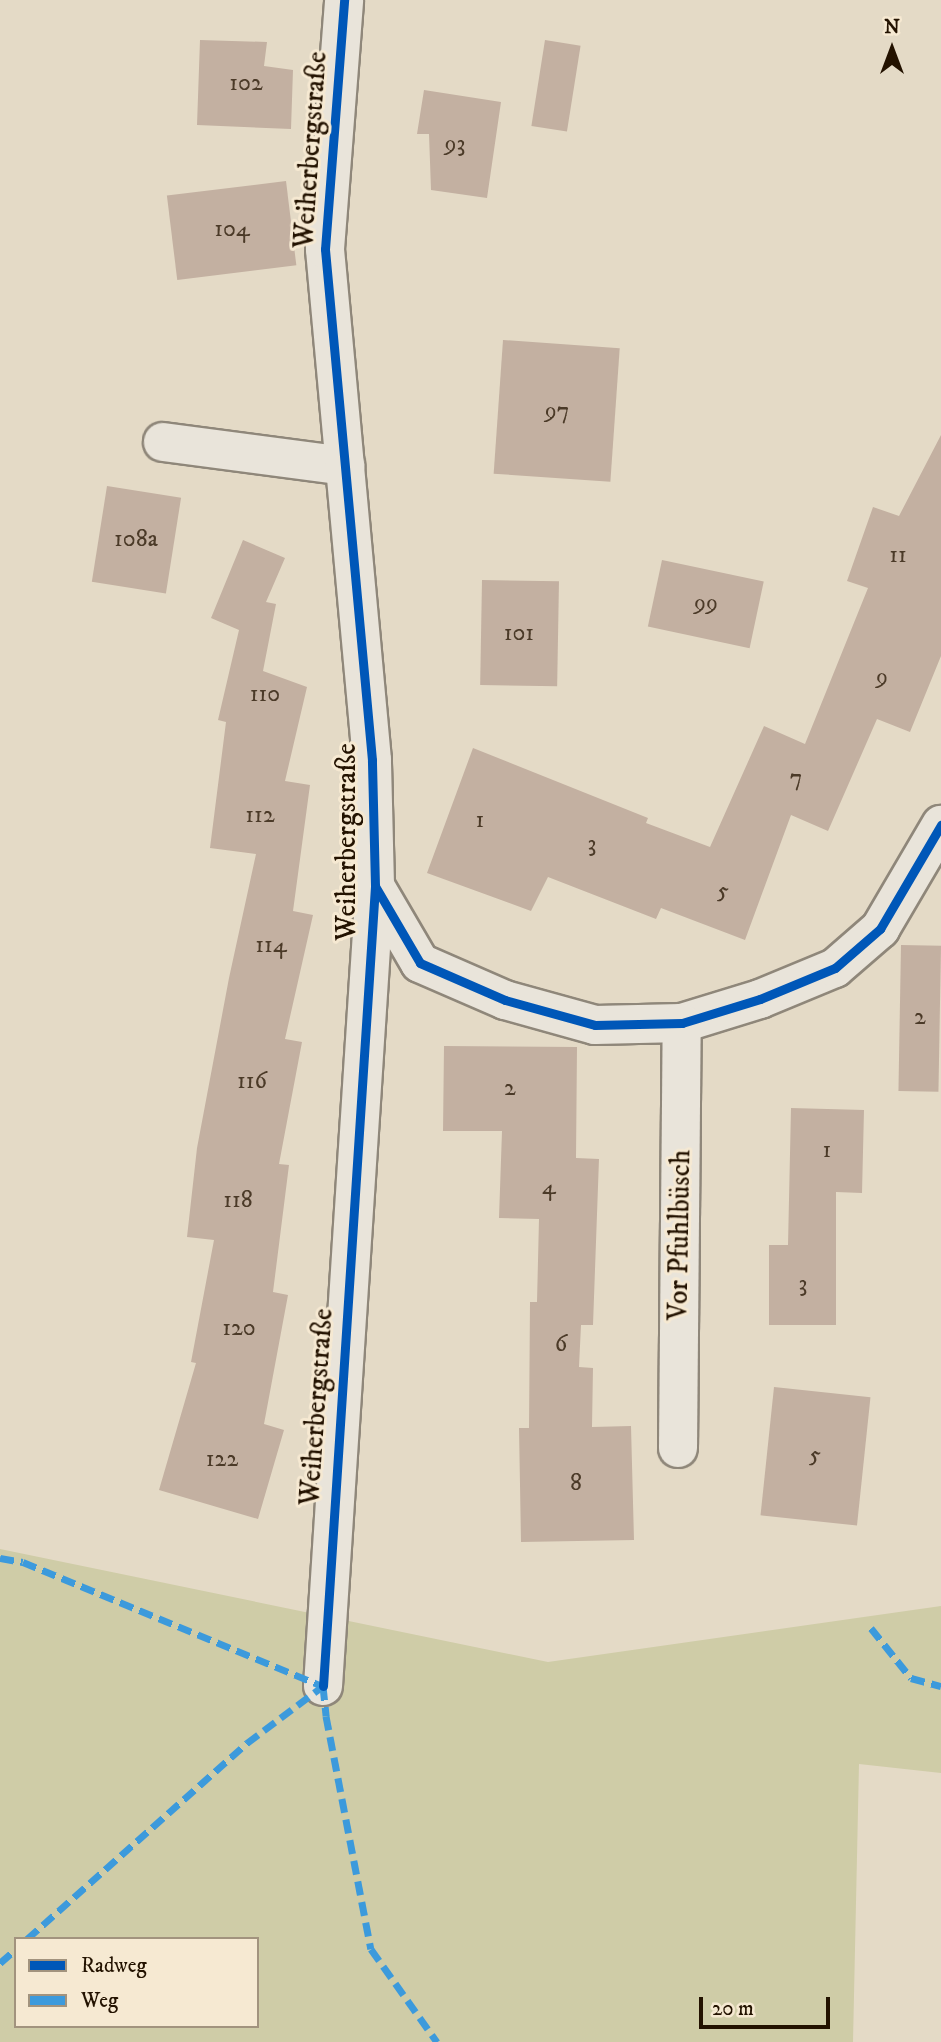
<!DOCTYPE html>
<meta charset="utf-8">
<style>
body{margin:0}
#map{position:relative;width:941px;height:2042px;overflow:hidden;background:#e4dac6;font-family:"IM FELL DW Pica",serif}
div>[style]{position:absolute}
.green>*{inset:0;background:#cfcca7}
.building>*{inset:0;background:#c3b0a1;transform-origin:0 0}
.roads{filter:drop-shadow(2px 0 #8f877a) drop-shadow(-2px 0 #8f877a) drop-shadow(0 2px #8f877a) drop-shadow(0 -2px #8f877a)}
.minor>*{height:38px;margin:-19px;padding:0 19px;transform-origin:19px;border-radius:19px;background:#e9e4da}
.quiet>*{height:7px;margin-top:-3.5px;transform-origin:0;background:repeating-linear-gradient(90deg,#3c9adc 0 14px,transparent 0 21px)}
.cycleway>*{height:9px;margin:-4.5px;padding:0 4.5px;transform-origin:4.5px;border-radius:4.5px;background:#0057b8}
span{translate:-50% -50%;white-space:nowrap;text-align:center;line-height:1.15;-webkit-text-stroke:6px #f6e9d2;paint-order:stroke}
.number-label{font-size:24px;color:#4b3a28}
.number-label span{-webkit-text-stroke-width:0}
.street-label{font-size:28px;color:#231200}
.legend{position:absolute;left:14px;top:1937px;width:245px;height:91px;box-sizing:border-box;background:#f6e9d2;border:2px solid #a2937e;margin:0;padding:9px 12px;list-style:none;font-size:21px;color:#231200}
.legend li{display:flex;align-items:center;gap:14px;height:35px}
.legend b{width:35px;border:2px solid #a2937e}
.north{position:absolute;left:857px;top:14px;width:70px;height:70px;-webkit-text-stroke:5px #f6e9d2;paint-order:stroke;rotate:0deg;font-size:19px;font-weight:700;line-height:28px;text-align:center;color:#231200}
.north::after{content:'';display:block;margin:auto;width:24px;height:32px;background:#231200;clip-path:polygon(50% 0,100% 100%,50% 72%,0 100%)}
.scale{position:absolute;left:699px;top:1997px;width:131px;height:32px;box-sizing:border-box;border:4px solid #231200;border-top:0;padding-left:9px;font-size:21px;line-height:24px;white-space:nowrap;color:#231200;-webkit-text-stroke:5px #f6e9d2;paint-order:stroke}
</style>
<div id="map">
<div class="green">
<i style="clip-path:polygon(evenodd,0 1549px,548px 1662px,941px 1606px,941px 1773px,859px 1764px,853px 2042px,0 2042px,0 1549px,16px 1939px,257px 1939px,257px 2026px,16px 2026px,16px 1939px)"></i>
</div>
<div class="building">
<i style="clip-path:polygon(200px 40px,267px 42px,264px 66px,293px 70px,291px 129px,197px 125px)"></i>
<i style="left:545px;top:40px;width:36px;height:87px;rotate:9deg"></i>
<i style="clip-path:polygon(424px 90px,501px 102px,487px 198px,431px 190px,429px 134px,417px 134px)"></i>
<i style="left:286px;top:181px;width:85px;height:120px;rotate:83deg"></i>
<i style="left:503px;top:340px;width:117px;height:134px;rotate:4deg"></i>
<i style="clip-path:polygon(941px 435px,941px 656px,910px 732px,877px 719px,828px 831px,791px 815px,745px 940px,661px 908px,656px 919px,548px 877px,531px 911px,427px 873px,473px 748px,648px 818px,646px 823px,710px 847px,764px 726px,805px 744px,868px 588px,847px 581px,873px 507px,899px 516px)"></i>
<i style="left:107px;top:486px;width:75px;height:97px;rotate:9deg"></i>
<i style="clip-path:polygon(243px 540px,285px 558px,266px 602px,276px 604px,263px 671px,307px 687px,285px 781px,310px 785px,293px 911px,313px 915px,285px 1039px,302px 1042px,279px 1164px,289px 1165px,273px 1292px,288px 1295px,264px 1424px,284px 1430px,258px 1519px,159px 1490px,196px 1363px,191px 1362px,214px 1240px,187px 1237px,197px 1148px,229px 978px,256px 854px,210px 848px,226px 722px,218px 720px,239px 630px,211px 618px)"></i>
<i style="left:662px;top:560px;width:104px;height:68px;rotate:12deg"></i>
<i style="left:482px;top:580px;width:77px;height:105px;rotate:1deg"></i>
<i style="left:901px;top:945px;width:40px;height:146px;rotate:1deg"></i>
<i style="clip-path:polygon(444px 1046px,577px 1047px,576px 1158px,599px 1159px,593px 1325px,581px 1325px,579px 1367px,593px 1368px,592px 1427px,631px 1426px,634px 1540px,521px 1542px,519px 1428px,529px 1428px,530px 1302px,537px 1302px,539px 1219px,499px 1218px,502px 1131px,443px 1131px)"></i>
<i style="clip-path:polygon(791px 1108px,864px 1110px,862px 1193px,836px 1192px,836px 1325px,769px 1325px,769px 1245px,788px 1245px)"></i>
<i style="left:774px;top:1387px;width:97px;height:129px;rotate:6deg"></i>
</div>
<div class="roads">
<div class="minor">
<i style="left:163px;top:442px;width:184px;rotate:7.5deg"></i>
<i style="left:375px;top:886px;width:89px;rotate:59.7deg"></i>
<i style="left:420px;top:963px;width:93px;rotate:23.5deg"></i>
<i style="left:505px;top:1000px;width:93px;rotate:15.5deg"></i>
<i style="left:595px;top:1025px;width:87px;rotate:-1.3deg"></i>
<i style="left:682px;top:1023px;width:82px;rotate:-17.1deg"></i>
<i style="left:760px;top:999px;width:81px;rotate:-22.5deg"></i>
<i style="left:835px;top:968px;width:60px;rotate:-40.9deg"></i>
<i style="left:880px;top:929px;width:121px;rotate:-59.6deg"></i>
<i style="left:678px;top:1448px;width:425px;rotate:-89.5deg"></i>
<i style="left:323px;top:1686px;width:802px;rotate:-86.28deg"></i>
<i style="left:375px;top:886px;width:126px;rotate:-91.4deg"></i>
<i style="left:372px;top:760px;width:513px;rotate:-95.26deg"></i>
<i style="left:325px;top:249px;width:250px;rotate:-85.6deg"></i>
</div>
</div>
<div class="quiet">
<i style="left:0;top:1558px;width:23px;rotate:10deg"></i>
<i style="left:23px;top:1562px;width:325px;rotate:22.5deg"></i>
<i style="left:871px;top:1628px;width:64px;rotate:51.3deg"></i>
<i style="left:911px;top:1678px;width:31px;rotate:15deg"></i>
<i style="left:323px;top:1686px;width:30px;rotate:84deg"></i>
<i style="left:326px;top:1716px;width:237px;rotate:79.1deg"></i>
<i style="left:371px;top:1949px;width:114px;rotate:54.6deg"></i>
<i style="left:27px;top:1939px;width:295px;rotate:-41.7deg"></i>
<i style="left:247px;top:1743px;width:95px;rotate:-36.9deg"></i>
<i style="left:0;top:1963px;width:21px;rotate:-41deg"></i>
</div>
<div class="cycleway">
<i style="left:375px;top:886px;width:89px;rotate:59.7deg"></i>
<i style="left:420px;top:963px;width:93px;rotate:23.5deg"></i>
<i style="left:505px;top:1000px;width:93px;rotate:15.5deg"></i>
<i style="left:595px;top:1025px;width:87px;rotate:-1.3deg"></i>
<i style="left:682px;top:1023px;width:82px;rotate:-17.1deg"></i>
<i style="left:760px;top:999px;width:81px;rotate:-22.5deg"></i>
<i style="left:835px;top:968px;width:60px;rotate:-40.9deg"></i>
<i style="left:880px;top:929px;width:121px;rotate:-59.6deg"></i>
<i style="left:323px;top:1686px;width:802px;rotate:-86.28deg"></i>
<i style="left:375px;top:886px;width:126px;rotate:-91.4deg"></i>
<i style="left:372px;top:760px;width:513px;rotate:-95.26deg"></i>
<i style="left:325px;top:249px;width:250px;rotate:-85.6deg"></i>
</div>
<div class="number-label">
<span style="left:246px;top:84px">102</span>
<span style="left:455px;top:145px">93</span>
<span style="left:232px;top:230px">104</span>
<span style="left:557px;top:412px">97</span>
<span style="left:136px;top:540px">108a</span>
<span style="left:898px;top:556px">11</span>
<span style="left:706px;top:604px">99</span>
<span style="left:519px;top:634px">101</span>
<span style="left:882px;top:678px">9</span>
<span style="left:265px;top:695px">110</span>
<span style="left:796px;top:779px">7</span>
<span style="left:260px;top:816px">112</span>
<span style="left:480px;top:821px">1</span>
<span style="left:592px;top:845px">3</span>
<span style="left:723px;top:892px">5</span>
<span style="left:271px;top:946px">114</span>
<span style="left:920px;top:1018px">2</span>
<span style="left:252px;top:1082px">116</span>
<span style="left:510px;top:1089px">2</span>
<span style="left:827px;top:1151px">1</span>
<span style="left:549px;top:1188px">4</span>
<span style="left:238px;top:1201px">118</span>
<span style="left:803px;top:1285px">3</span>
<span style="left:239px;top:1329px">120</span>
<span style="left:561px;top:1345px">6</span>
<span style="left:815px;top:1456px">5</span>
<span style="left:222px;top:1460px">122</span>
<span style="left:576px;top:1484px">8</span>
</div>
<div class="street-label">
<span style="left:311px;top:150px;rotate:-86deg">Weiherbergstraße</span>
<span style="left:347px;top:842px;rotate:-90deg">Weiherbergstraße</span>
<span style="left:680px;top:1235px;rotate:-89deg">Vor Pfuhlbüsch</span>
<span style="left:317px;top:1407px;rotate:-86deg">Weiherbergstraße</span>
</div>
<ul class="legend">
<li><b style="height:9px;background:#0057b8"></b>Radweg</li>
<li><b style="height:9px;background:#3c9adc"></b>Weg</li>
</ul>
<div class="north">N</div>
<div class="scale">20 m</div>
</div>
